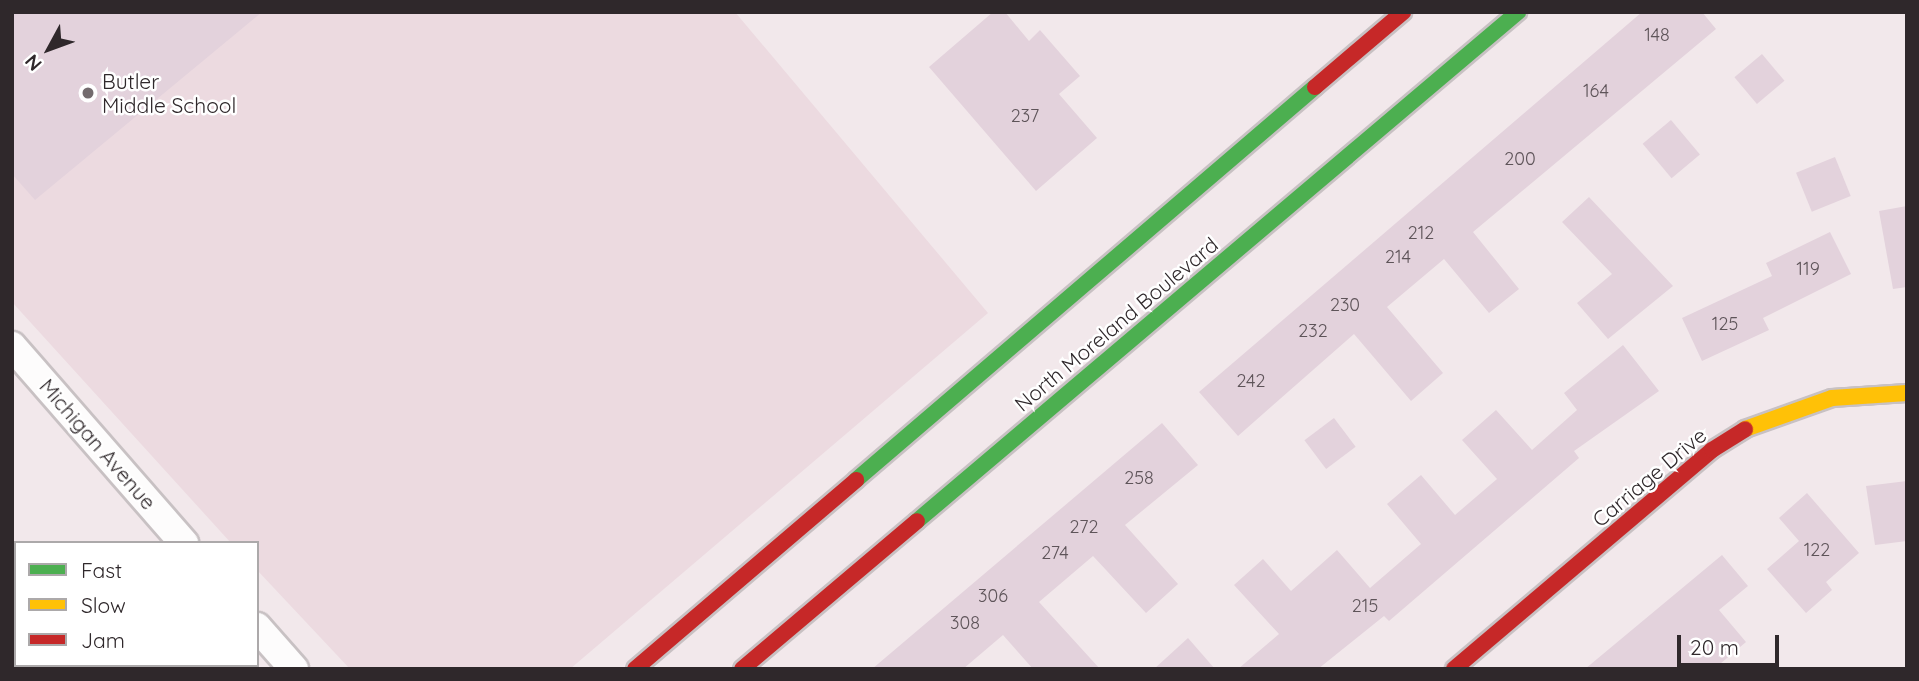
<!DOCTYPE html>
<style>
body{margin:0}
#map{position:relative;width:1919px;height:681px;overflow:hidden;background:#f2e8eb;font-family:Quicksand,sans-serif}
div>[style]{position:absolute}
.built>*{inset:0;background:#ecdae0}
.building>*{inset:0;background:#e3d2dc;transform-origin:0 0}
.roads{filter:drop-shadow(2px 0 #c8c1c3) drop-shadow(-2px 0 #c8c1c3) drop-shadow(0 2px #c8c1c3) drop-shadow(0 -2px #c8c1c3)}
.street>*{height:28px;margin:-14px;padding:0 14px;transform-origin:14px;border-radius:14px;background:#fdfcfc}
.fast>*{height:16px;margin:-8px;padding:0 8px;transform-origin:8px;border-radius:8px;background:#4caf50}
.slow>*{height:16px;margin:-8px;padding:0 8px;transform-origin:8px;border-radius:8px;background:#ffc107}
.jam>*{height:16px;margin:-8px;padding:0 8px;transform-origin:8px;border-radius:8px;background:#c62828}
.dots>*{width:19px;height:19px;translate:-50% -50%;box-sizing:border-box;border:4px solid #fff;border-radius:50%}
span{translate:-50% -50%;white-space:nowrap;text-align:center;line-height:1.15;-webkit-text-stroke:5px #fff;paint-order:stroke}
.number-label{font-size:18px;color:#5e5459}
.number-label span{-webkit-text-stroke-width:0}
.poi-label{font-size:21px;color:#2f282b}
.left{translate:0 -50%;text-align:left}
.street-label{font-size:21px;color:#2f282b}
.frame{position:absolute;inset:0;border:14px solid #2f282b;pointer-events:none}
.legend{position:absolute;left:14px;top:541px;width:245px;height:126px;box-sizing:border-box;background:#fff;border:2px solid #aca9aa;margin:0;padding:9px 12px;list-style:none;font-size:21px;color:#2f282b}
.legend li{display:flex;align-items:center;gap:14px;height:35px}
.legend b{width:35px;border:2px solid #aca9aa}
.north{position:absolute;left:14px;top:14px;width:70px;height:70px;-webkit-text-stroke:5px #fff;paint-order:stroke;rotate:229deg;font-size:19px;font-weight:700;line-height:28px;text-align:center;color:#2f282b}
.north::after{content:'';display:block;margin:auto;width:24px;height:32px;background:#2f282b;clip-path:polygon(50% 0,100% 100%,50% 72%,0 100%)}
.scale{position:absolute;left:1677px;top:635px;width:102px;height:32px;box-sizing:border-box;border:4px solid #2f282b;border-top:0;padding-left:9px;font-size:21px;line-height:24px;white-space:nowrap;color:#2f282b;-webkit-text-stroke:5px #fff;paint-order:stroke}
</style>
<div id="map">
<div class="built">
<i style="clip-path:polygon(12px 12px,735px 12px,988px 313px,570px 669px,350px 669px,257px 570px,257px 543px,231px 543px,12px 302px)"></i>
</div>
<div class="building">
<i style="clip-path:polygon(12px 12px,262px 12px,35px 200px,12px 174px)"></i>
<i style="clip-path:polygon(993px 12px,1005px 12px,1029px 41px,1040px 30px,1080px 76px,1059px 94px,1097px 138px,1036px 191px,929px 67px)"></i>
<i style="clip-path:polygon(1642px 12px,1702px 12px,1716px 29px,1473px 232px,1519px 289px,1489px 313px,1444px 259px,1387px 307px,1443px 373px,1411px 401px,1354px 334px,1238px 436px,1199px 392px)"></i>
<i style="left:1762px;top:54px;width:35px;height:36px;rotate:50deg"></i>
<i style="left:1671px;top:120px;width:45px;height:37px;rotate:50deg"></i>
<i style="left:1835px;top:157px;width:42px;height:42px;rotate:68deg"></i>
<i style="clip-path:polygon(1589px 197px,1673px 286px,1608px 339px,1577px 303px,1612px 274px,1562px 222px)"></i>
<i style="clip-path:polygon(1907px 206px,1907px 287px,1893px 289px,1879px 211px)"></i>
<i style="clip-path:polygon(1830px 232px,1851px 274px,1763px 318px,1769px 330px,1702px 361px,1682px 318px,1772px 276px,1766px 263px)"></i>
<i style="clip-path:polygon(1623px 345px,1659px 391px,1574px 451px,1579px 458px,1389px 621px,1384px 616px,1318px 669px,1238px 669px,1279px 634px,1234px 585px,1263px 559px,1291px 591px,1337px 550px,1370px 588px,1421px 544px,1387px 504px,1421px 475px,1455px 515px,1497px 479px,1462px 440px,1496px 410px,1532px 450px,1577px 410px,1564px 393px)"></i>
<i style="left:1334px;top:418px;width:36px;height:37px;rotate:53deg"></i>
<i style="clip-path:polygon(1162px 423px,1198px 465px,1125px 525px,1178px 584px,1146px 613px,1093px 556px,1039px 602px,1100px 669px,1033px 669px,1003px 635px,963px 669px,872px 669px)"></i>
<i style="clip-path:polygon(1907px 481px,1907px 541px,1875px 545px,1866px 486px)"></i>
<i style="clip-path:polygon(1807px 493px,1859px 553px,1826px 582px,1832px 590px,1806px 613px,1767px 569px,1799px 541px,1779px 518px)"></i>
<i style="clip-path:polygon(1722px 555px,1748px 586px,1719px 610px,1746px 642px,1714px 669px,1585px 669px)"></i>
<i style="clip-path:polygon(1188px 638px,1215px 669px,1154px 669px)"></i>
</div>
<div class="roads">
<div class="street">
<i style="left:12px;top:346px;width:262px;rotate:48.9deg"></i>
<i style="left:257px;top:627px;width:56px;rotate:48.6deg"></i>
</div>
<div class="fast">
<i style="left:856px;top:480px;width:604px;rotate:-40.57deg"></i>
<i style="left:917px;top:521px;width:788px;rotate:-40.26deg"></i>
</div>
<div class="slow">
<i style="left:1745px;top:429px;width:92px;rotate:-19.6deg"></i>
<i style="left:1832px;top:398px;width:75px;rotate:-3.8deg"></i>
</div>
<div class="jam">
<i style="left:1315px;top:87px;width:116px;rotate:-40.4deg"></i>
<i style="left:635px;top:669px;width:291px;rotate:-40.5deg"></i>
<i style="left:742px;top:669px;width:229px;rotate:-40.2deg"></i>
<i style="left:1454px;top:669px;width:338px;rotate:-40.3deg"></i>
<i style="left:1712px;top:450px;width:39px;rotate:-32deg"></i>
</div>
</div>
<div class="dots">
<i style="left:88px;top:93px;background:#736b6e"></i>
</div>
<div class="number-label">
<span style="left:1657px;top:35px">148</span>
<span style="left:1596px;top:91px">164</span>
<span style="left:1025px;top:116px">237</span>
<span style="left:1520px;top:159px">200</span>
<span style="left:1421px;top:233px">212</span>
<span style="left:1398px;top:257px">214</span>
<span style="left:1808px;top:269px">119</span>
<span style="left:1345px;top:305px">230</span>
<span style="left:1725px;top:324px">125</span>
<span style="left:1313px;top:331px">232</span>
<span style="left:1251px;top:381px">242</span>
<span style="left:1139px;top:478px">258</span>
<span style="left:1084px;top:527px">272</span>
<span style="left:1817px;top:550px">122</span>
<span style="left:1055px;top:553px">274</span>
<span style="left:993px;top:596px">306</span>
<span style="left:1365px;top:606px">215</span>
<span style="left:965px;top:623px">308</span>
</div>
<div class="poi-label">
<span class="left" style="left:102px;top:93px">Butler<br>Middle School</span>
</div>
<div class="street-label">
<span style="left:1116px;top:324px;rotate:-40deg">North Moreland Boulevard</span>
<span style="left:98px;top:444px;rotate:49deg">Michigan Avenue</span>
<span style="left:1649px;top:477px;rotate:-40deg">Carriage Drive</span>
</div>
<div class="frame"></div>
<ul class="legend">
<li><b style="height:9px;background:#4caf50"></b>Fast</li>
<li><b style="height:9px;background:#ffc107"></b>Slow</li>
<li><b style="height:9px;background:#c62828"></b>Jam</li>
</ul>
<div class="north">N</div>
<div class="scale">20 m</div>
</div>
